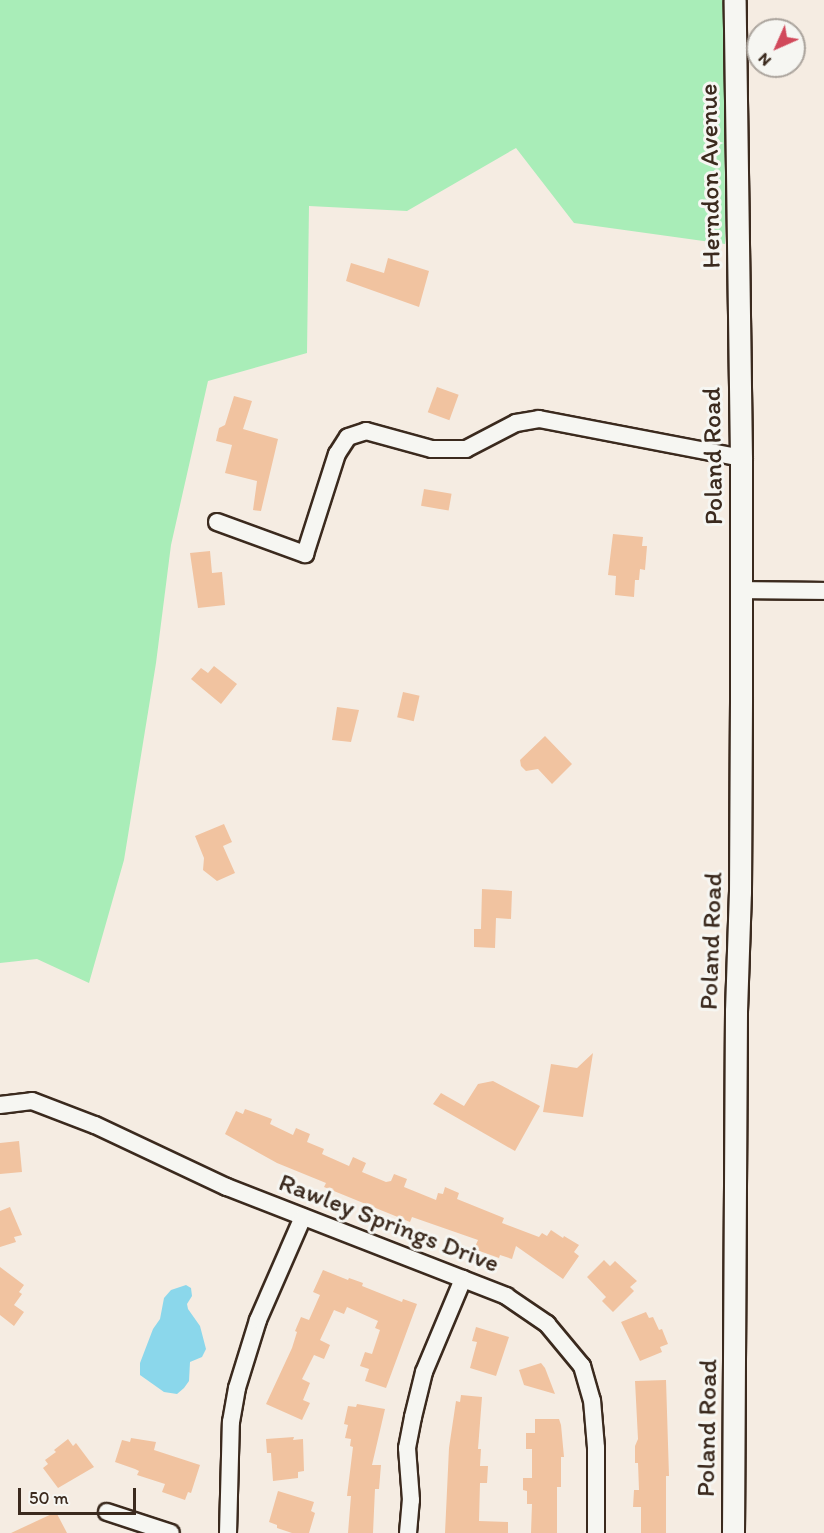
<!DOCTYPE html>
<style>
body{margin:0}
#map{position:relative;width:824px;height:1533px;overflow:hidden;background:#f5ece2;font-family:Itim,sans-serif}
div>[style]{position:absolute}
.green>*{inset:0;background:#a9edb8}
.water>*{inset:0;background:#8bd7eb}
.building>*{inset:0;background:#f1c3a0;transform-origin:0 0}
.roads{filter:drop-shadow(2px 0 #3b2a1e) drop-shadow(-2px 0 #3b2a1e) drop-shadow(0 2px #3b2a1e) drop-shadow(0 -2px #3b2a1e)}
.minor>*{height:16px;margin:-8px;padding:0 8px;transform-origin:8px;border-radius:8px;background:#f6f6f2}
.tertiary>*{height:21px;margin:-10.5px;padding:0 10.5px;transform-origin:10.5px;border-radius:10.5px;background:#f6f6f2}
span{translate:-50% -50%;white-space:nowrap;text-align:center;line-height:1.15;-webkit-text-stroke:6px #f6f6f2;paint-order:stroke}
.street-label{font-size:26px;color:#3b2a1e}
.north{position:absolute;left:746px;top:18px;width:60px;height:60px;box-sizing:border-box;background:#f6f6f2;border:2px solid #aba49d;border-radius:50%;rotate:225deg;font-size:16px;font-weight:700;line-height:24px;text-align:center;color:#3b2a1e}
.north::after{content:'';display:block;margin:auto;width:21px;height:27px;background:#d1495b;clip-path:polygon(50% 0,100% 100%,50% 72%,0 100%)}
.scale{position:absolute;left:18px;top:1488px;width:118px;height:27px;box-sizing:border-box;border:3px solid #3b2a1e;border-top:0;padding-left:8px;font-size:18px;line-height:21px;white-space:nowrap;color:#3b2a1e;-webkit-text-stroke:4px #f6f6f2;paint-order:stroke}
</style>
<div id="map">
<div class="green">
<i style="clip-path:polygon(0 0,724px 0,725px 244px,574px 223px,516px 148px,407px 211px,309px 206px,307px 353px,208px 381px,171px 545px,156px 663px,124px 860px,89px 983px,37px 959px,0 963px)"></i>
</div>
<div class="water">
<i style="clip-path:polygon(186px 1285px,191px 1288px,192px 1296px,187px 1304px,188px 1309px,200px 1326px,206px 1349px,202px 1357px,190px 1362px,189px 1381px,184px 1388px,177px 1394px,164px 1392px,140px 1375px,140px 1363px,153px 1329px,160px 1319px,164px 1298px,171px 1290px)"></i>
</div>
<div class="building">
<i style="clip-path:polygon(388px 258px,429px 271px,419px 307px,346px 281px,351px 263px,384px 273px)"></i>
<i style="left:437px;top:387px;width:23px;height:27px;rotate:20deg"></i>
<i style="clip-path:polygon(234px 396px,252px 401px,243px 429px,278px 439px,261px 511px,253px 510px,257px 481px,225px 473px,232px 445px,216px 441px,219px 428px,225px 425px)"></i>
<i style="left:424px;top:489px;width:28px;height:17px;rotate:10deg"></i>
<i style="clip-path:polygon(613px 534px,643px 537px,642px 546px,647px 546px,645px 570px,640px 569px,639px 580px,635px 580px,634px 597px,615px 595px,616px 576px,608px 575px)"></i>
<i style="clip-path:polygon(210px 551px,212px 573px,222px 572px,225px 605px,198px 608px,190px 553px)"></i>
<i style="clip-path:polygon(214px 666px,237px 684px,221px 704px,191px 679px,201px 668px,208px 673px)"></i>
<i style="left:403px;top:692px;width:17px;height:26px;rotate:13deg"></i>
<i style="clip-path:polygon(337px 707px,359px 710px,351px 742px,332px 740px)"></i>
<i style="clip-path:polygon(545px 736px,572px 764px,552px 784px,538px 769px,526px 771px,521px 766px,520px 760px)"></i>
<i style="clip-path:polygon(224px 824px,232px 842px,223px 846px,235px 873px,217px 881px,203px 870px,204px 858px,195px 836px)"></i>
<i style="clip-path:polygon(482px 889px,512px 891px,511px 919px,496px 918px,495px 948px,474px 947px,474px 929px,481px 929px)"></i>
<i style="clip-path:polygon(593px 1053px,583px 1117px,543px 1112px,551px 1064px,577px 1068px)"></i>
<i style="clip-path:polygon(493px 1081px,540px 1106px,515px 1151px,433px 1104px,441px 1093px,464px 1106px,478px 1084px)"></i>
<i style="clip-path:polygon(245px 1109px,272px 1119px,270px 1124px,293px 1135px,296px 1128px,310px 1134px,307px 1142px,324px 1149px,322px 1154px,349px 1166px,353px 1157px,366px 1163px,362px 1172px,386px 1182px,391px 1181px,394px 1174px,407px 1179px,404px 1187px,436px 1200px,438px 1193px,443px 1194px,445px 1187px,459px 1193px,457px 1199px,504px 1218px,502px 1223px,539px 1237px,542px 1233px,547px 1236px,551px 1230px,563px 1238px,564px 1236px,579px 1245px,574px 1252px,579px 1256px,563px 1279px,516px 1246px,512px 1259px,500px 1255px,499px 1258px,474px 1249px,478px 1240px,412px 1217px,410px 1222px,324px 1187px,326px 1183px,277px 1163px,225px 1134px,236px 1111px,243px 1114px)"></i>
<i style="clip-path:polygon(19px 1141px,22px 1172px,0 1174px,0 1143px)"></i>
<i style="clip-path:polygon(10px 1207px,22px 1235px,14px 1237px,16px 1242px,0 1247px,0 1211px)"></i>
<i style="clip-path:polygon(604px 1260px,610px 1266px,615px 1261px,637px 1281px,630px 1287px,634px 1291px,613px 1312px,602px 1301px,606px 1297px,587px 1277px)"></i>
<i style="clip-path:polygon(0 1267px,24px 1285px,19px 1292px,22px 1294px,14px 1305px,24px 1312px,14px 1326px,0 1315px)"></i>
<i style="clip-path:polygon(323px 1270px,348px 1280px,349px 1278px,363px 1283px,362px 1286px,402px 1302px,403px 1299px,417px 1304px,386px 1388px,365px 1381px,369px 1369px,360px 1366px,365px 1352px,372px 1354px,380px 1330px,375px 1328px,378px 1321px,347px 1307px,344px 1314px,334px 1310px,320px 1340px,330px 1345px,324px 1359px,314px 1355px,302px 1379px,310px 1383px,303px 1400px,310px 1403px,302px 1420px,266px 1404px,292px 1348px,297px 1332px,295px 1331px,301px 1317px,309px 1320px,320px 1295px,313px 1292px)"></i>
<i style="clip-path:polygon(646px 1312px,649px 1318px,653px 1317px,659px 1330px,662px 1329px,668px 1344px,660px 1347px,662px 1352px,640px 1361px,621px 1322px)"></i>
<i style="clip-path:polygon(476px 1327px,509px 1337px,496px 1376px,470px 1368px,477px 1342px,472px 1341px)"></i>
<i style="clip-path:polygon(541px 1363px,545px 1368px,555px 1394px,524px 1385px,519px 1370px)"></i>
<i style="clip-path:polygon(666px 1380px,669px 1476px,666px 1476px,666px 1533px,641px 1533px,641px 1507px,633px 1507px,634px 1490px,639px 1490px,638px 1463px,635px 1463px,635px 1446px,638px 1439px,635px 1381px)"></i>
<i style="clip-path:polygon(461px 1395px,482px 1397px,478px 1449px,481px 1449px,480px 1466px,488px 1466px,487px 1483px,480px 1483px,479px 1521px,508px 1522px,508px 1533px,445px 1533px,449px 1448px,456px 1401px,460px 1402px)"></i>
<i style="clip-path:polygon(357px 1404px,385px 1409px,372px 1465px,381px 1465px,379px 1489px,375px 1489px,373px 1533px,348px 1533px,351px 1496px,347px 1496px,353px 1447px,350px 1446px,351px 1439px,345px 1438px,348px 1425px,344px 1424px,348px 1406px,356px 1407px)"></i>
<i style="clip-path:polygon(535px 1419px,559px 1419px,561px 1425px,564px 1457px,561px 1457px,561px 1487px,557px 1487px,557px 1533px,531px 1533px,532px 1504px,527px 1504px,527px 1491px,523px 1490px,523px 1478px,532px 1478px,532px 1449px,526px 1449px,526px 1433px,535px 1433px)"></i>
<i style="clip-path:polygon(294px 1437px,293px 1440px,303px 1439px,304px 1471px,298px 1472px,298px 1478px,273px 1481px,271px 1453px,267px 1453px,266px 1439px)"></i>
<i style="clip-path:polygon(131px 1438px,156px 1442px,154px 1450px,200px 1465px,191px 1493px,188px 1492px,185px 1500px,162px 1492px,165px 1484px,137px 1475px,139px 1471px,135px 1469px,115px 1462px,122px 1440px,130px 1442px)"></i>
<i style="clip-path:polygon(68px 1439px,73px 1446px,76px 1443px,94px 1467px,58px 1488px,43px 1468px,48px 1464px,45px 1460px,56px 1452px,54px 1450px)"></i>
<i style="clip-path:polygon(278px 1491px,314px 1502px,311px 1511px,315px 1513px,309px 1533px,292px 1533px,277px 1528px,277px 1525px,269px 1522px)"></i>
<i style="clip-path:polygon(56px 1512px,67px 1533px,11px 1533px)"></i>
</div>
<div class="roads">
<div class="minor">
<i style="left:217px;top:522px;width:94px;rotate:20deg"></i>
<i style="left:305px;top:554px;width:105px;rotate:-72.3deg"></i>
<i style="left:337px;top:454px;width:20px;rotate:-57deg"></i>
<i style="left:348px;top:437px;width:19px;rotate:-18deg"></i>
<i style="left:366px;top:431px;width:68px;rotate:15.3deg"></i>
<i style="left:432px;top:449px;width:34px"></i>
<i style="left:466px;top:449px;width:56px;rotate:-27.5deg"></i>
<i style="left:516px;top:423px;width:23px;rotate:-10deg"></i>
<i style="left:539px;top:419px;width:206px;rotate:10.9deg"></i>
<i style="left:741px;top:590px;width:83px;rotate:0.7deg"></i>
<i style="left:0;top:1105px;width:32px;rotate:-7deg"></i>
<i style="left:32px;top:1101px;width:67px;rotate:20.9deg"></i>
<i style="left:95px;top:1125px;width:146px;rotate:25.2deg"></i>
<i style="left:227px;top:1187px;width:300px;rotate:21.3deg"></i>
<i style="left:506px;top:1296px;width:50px;rotate:34.3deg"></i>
<i style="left:547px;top:1324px;width:55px;rotate:50.2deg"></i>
<i style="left:582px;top:1366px;width:35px;rotate:74deg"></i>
<i style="left:592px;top:1400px;width:48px;rotate:85.2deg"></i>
<i style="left:596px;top:1448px;width:85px;rotate:90deg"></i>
<i style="left:107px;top:1512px;width:67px;rotate:18.2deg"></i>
<i style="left:228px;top:1533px;width:111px;rotate:-88.5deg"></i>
<i style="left:231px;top:1422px;width:35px;rotate:-80deg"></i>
<i style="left:237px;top:1388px;width:71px;rotate:-72.8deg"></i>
<i style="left:258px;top:1320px;width:112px;rotate:-66.4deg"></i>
<i style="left:408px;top:1533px;width:33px;rotate:-85deg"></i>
<i style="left:411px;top:1500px;width:52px;rotate:-94.4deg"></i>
<i style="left:407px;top:1448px;width:32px;rotate:-79deg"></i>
<i style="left:413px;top:1417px;width:46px;rotate:-76.3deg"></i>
<i style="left:424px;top:1372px;width:101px;rotate:-67.2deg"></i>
</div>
<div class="tertiary">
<i style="left:733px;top:1533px;width:522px;rotate:-89.67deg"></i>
<i style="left:736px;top:1011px;width:119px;rotate:-88.1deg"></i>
<i style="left:740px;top:892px;width:194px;rotate:-89.7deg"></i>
<i style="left:741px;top:698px;width:240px;rotate:-90deg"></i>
<i style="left:741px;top:458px;width:458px;rotate:-90.8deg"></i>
</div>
</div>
<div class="street-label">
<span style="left:710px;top:176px;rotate:-91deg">Herndon Avenue</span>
<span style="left:713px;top:456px;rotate:-91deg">Poland Road</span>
<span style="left:711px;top:941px;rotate:-88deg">Poland Road</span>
<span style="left:389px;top:1223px;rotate:21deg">Rawley Springs Drive</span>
<span style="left:707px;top:1428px;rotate:-89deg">Poland Road</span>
</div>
<div class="north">N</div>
<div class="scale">50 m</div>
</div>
